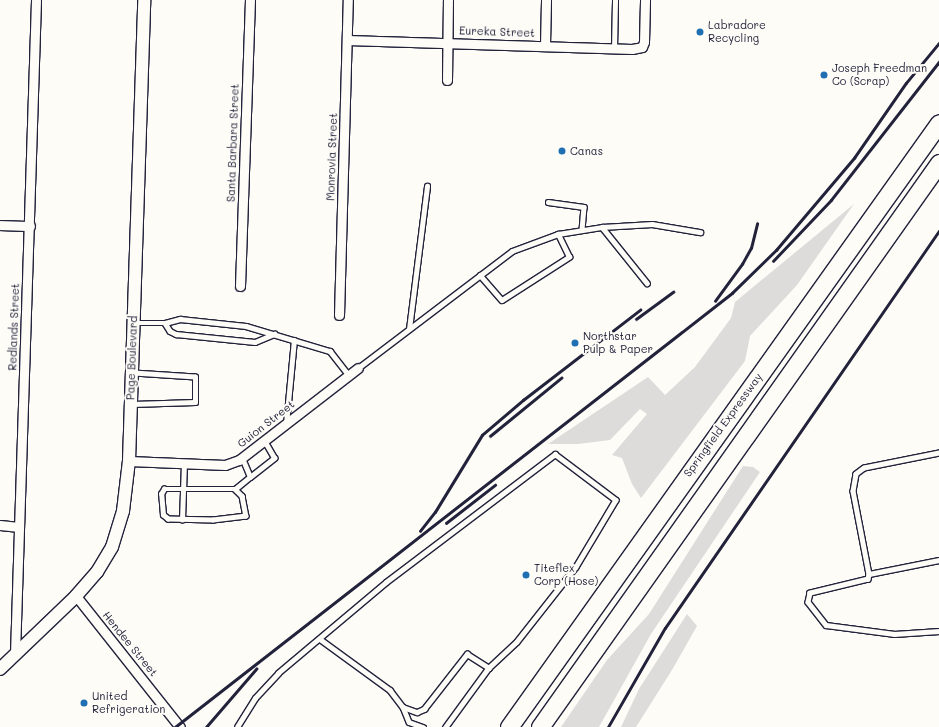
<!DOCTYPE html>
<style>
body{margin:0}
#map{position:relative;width:939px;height:727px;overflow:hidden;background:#fdfcf7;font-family:Mali,sans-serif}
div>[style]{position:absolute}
.green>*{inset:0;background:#dddcdb}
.roads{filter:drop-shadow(1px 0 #22223b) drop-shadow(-1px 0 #22223b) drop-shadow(0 1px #22223b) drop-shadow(0 -1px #22223b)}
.service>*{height:4.5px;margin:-2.25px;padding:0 2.25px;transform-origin:2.25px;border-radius:2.25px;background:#fdfcf7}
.minor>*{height:9px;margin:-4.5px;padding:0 4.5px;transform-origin:4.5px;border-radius:4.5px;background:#fdfcf7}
.tertiary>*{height:12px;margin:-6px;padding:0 6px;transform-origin:6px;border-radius:6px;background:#fdfcf7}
.motorway>*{height:17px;margin:-8.5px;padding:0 8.5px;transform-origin:8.5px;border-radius:8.5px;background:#fdfcf7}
.rail>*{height:2.5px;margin:-1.25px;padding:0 1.25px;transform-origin:1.25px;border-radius:1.25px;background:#22223b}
.dots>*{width:11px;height:11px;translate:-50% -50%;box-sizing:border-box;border:2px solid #fdfcf7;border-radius:50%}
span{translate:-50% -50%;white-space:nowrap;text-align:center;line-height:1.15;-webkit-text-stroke:4px #fdfcf7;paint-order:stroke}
.poi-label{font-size:11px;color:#22223b}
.left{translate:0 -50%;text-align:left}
.street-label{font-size:11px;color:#22223b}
</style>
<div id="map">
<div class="green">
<i style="clip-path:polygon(854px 204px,797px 285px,750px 336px,745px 361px,641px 498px,632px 484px,622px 458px,612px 455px,647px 414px,640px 409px,610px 440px,578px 444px,548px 444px,648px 377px,665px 395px,695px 367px,731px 318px,735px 302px)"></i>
<i style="clip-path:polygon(743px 466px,753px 467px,760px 472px,651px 634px,599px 727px,561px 727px,607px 660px,649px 614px)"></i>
<i style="clip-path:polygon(687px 614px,697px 626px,672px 670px,636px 727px,621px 727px,639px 689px)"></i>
</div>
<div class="roads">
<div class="service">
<i style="left:614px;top:49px;width:49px;rotate:-88.8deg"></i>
<i style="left:548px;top:202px;width:36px;rotate:8deg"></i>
<i style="left:584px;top:207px;width:22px;rotate:95deg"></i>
<i style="left:602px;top:227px;width:72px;rotate:51.2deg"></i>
<i style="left:480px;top:275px;width:33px;rotate:49deg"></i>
<i style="left:502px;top:300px;width:80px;rotate:-32.7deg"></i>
<i style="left:569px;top:257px;width:25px;rotate:-116deg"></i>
<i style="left:135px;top:323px;width:30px"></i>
<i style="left:165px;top:323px;width:16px;rotate:-15deg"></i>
<i style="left:180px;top:319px;width:66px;rotate:6.1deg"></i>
<i style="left:246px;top:326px;width:88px;rotate:16.6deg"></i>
<i style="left:330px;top:351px;width:31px;rotate:52deg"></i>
<i style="left:165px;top:323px;width:9px;rotate:58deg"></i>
<i style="left:170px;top:331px;width:7px;rotate:27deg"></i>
<i style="left:176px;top:334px;width:79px;rotate:5.8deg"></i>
<i style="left:255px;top:342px;width:21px;rotate:-23deg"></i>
<i style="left:409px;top:329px;width:144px;rotate:-82.8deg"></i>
<i style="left:358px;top:368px;width:193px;rotate:-37.2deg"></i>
<i style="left:512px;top:251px;width:49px;rotate:-20.3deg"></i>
<i style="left:558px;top:234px;width:45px;rotate:-9deg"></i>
<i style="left:602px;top:227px;width:50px;rotate:-3.4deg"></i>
<i style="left:652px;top:224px;width:49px;rotate:9.5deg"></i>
<i style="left:132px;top:404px;width:63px;rotate:-1.8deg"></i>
<i style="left:195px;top:402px;width:25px;rotate:-90deg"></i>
<i style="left:195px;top:377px;width:61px;rotate:-176.2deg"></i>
<i style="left:286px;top:424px;width:84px;rotate:-84.6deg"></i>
<i style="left:939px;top:453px;width:76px;rotate:168.7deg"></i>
<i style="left:864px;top:468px;width:10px;rotate:143deg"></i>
<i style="left:856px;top:474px;width:17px;rotate:100deg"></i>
<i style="left:853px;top:491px;width:85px;rotate:79.1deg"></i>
<i style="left:869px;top:574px;width:5px;rotate:101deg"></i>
<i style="left:868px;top:579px;width:60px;rotate:166.4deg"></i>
<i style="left:810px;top:593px;width:9px;rotate:103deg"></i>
<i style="left:808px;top:602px;width:29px;rotate:52deg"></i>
<i style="left:826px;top:625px;width:69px;rotate:7.5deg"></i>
<i style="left:894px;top:634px;width:45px;rotate:-3.8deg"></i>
<i style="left:250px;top:477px;width:31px;rotate:-38deg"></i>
<i style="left:274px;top:458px;width:20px;rotate:-120deg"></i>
<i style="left:164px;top:489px;width:71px"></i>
<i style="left:235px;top:489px;width:10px;rotate:45deg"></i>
<i style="left:242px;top:496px;width:20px;rotate:79deg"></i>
<i style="left:246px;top:516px;width:33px;rotate:173deg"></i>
<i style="left:213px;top:520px;width:45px;rotate:-178.7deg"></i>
<i style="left:168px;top:519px;width:6px;rotate:-141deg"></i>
<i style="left:163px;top:515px;width:21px;rotate:-95deg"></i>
<i style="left:161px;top:494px;width:6px;rotate:-59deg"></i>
<i style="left:235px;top:489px;width:19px;rotate:-39deg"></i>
<i style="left:250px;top:477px;width:21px;rotate:-113deg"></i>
<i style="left:182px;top:520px;width:56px;rotate:-88deg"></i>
<i style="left:869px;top:574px;width:71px;rotate:-11.3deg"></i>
<i style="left:320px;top:639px;width:87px;rotate:36.1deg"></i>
<i style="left:390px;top:690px;width:21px;rotate:53deg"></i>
<i style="left:403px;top:707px;width:16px;rotate:68deg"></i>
<i style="left:409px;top:722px;width:15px;rotate:20deg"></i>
<i style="left:403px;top:707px;width:15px;rotate:20deg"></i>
<i style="left:417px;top:712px;width:8px;rotate:-23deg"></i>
<i style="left:424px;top:709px;width:70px;rotate:-52deg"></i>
<i style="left:467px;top:654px;width:26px;rotate:32deg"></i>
<i style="left:237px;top:727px;width:34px;rotate:-58deg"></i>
<i style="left:255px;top:698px;width:34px;rotate:-47deg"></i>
<i style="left:278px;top:673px;width:141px;rotate:-40.1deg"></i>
<i style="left:386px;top:582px;width:212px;rotate:-37.1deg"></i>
<i style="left:555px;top:454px;width:76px;rotate:37deg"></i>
<i style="left:616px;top:500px;width:78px;rotate:120.8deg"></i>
<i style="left:576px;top:567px;width:95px;rotate:128.2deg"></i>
<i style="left:517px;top:642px;width:38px;rotate:137deg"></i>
<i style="left:489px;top:668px;width:73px;rotate:126.1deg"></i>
</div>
<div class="minor">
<i style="left:347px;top:40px;width:285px;rotate:1.8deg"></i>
<i style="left:632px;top:49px;width:10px;rotate:-11deg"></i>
<i style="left:642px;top:47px;width:5px;rotate:-68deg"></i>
<i style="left:644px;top:42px;width:42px;rotate:-88.6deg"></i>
<i style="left:545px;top:45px;width:45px;rotate:-88.7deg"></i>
<i style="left:447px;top:80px;width:80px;rotate:-89.3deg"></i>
<i style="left:0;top:225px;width:30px;rotate:2deg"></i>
<i style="left:240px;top:286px;width:286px;rotate:-88deg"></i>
<i style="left:339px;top:315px;width:315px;rotate:-88.4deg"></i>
<i style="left:129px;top:461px;width:96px;rotate:2.4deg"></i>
<i style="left:225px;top:465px;width:15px;rotate:-20deg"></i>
<i style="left:239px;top:460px;width:150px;rotate:-37.7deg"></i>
<i style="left:0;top:525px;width:19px;rotate:6deg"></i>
<i style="left:76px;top:596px;width:167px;rotate:51.6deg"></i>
<i style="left:15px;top:654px;width:654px;rotate:-88.16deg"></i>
</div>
<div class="tertiary">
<i style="left:0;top:669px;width:105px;rotate:-43.8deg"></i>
<i style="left:76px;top:596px;width:32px;rotate:-49deg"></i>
<i style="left:97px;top:572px;width:29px;rotate:-59deg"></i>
<i style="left:112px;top:547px;width:38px;rotate:-73deg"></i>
<i style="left:123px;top:511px;width:50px;rotate:-83.2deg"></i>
<i style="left:129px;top:461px;width:461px;rotate:-88.1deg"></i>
</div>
<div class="motorway">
<i style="left:509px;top:727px;width:741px;rotate:-54.55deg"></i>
<i style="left:540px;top:727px;width:691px;rotate:-54.72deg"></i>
</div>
</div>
<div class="rail">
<i style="left:773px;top:261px;width:84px;rotate:-46.4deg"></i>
<i style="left:831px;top:200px;width:175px;rotate:-52deg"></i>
<i style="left:715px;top:301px;width:46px;rotate:-53.9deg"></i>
<i style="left:742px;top:264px;width:18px;rotate:-61deg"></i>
<i style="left:751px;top:248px;width:25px;rotate:-76deg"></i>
<i style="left:636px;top:319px;width:46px;rotate:-36.1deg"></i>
<i style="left:490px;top:436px;width:92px;rotate:-39.2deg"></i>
<i style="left:446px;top:523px;width:62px;rotate:-37.8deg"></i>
<i style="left:420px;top:531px;width:24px;rotate:-52deg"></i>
<i style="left:435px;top:512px;width:90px;rotate:-58.6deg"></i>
<i style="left:482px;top:435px;width:54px;rotate:-40.5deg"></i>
<i style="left:523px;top:400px;width:148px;rotate:-37.6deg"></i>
<i style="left:175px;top:727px;width:706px;rotate:-37.92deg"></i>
<i style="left:732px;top:293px;width:62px;rotate:-44.3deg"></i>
<i style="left:776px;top:250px;width:121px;rotate:-49.7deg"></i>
<i style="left:854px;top:158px;width:91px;rotate:-55.3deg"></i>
<i style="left:906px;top:83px;width:52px;rotate:-50.5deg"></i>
<i style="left:206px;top:727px;width:77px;rotate:-49.2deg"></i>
<i style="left:608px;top:727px;width:114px;rotate:-60.1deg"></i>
<i style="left:665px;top:628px;width:482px;rotate:-55.4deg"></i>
</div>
<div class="dots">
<i style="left:700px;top:32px;background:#1f6fb2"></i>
<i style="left:824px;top:75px;background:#1f6fb2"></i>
<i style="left:562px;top:151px;background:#1f6fb2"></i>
<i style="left:575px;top:343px;background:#1f6fb2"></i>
<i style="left:526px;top:575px;background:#1f6fb2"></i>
<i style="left:84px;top:703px;background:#1f6fb2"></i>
</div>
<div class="poi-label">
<span class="left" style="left:708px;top:32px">Labradore<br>Recycling</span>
<span class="left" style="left:832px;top:75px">Joseph Freedman<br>Co (Scrap)</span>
<span class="left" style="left:570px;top:151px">Canas</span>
<span class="left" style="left:583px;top:343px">Northstar<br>Pulp &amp; Paper</span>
<span class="left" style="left:534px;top:575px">Titeflex<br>Corp (Hose)</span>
<span class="left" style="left:92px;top:703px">United<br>Refrigeration</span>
</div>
<div class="street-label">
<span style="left:497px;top:32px;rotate:2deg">Eureka Street</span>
<span style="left:233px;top:143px;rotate:-88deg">Santa Barbara Street</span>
<span style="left:332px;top:157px;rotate:-88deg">Monrovia Street</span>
<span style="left:14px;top:327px;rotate:-88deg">Redlands Street</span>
<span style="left:132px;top:358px;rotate:-88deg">Page Boulevard</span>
<span style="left:266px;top:424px;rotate:-38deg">Guion Street</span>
<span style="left:723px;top:425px;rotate:-54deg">Springfield Expressway</span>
<span style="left:130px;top:644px;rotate:51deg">Hendee Street</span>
</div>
</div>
